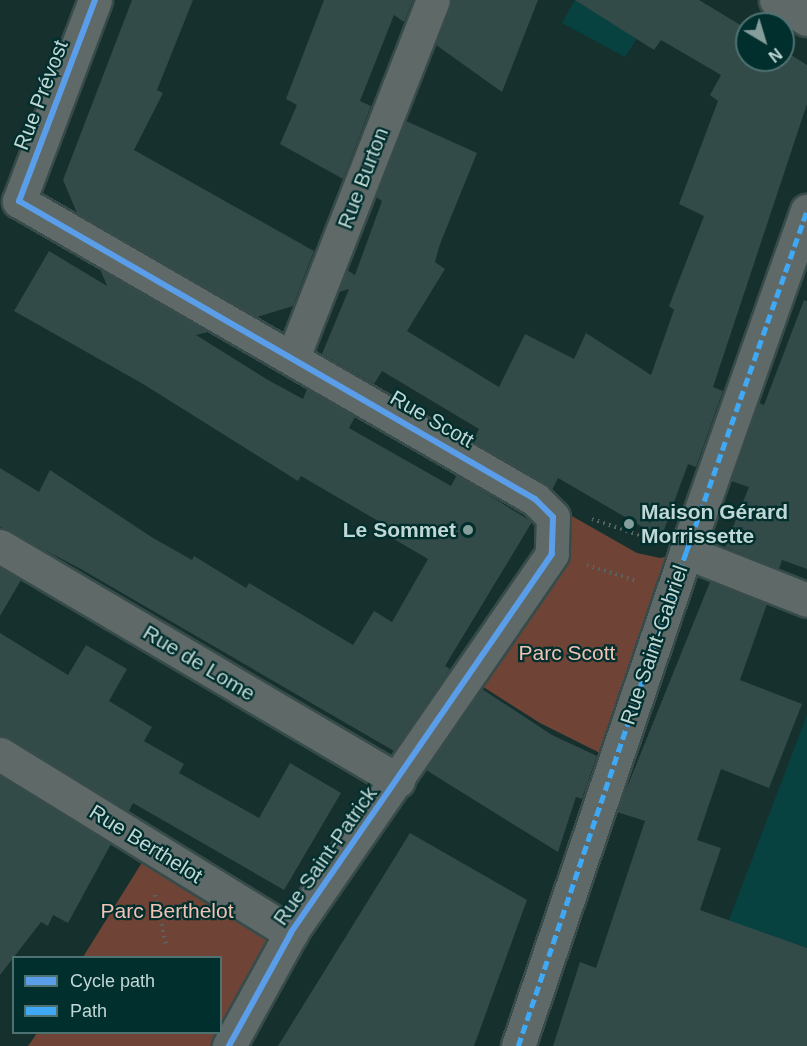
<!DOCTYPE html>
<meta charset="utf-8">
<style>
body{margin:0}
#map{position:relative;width:807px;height:1046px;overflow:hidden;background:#16302e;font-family:Arial,sans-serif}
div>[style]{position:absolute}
.built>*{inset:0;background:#084240}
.green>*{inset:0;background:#6f4335}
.building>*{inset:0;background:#324a48}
.path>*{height:4px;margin-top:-2px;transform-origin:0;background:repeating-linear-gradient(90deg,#576564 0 1.5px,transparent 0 6px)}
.roads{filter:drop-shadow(2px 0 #374c4a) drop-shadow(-2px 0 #374c4a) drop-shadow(0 2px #374c4a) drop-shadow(0 -2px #374c4a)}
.street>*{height:33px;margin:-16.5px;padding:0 16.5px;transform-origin:16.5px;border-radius:16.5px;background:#5f6968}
.quiet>*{height:4.5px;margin-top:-2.25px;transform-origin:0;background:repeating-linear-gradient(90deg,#3fa9f5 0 9px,transparent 0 13.5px)}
.cycleway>*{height:6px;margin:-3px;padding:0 3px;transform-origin:3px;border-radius:3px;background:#5a9eea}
.dots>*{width:16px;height:16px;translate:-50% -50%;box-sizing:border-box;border:3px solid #002f2e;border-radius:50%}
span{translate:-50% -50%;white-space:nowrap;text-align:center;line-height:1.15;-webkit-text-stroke:4.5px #002f2e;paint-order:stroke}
.street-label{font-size:21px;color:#c1d7d5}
.poi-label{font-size:21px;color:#c1d7d5;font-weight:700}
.left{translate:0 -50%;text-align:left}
.right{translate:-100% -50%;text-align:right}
.park-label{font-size:21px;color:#f0c2b4}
.legend{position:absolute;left:12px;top:956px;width:210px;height:78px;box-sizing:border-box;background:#002f2e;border:2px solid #4d7271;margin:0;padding:8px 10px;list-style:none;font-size:18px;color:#c1d7d5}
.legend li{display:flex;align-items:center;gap:12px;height:30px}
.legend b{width:30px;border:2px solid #4d7271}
.north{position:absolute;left:735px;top:12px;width:60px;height:60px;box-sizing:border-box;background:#002f2e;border:2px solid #4d7271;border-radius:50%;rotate:142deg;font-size:16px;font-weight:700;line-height:24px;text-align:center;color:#c1d7d5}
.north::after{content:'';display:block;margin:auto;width:21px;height:27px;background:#859d9b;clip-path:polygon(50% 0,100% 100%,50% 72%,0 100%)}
</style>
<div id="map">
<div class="built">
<i style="clip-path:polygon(575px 0,661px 0,625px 57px,562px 23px)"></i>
<i style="clip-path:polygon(807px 715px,807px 1046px,681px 1046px)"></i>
</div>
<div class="green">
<i style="clip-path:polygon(570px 515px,637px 553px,660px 558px,686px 552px,606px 756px,540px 723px,466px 676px)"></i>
<i style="clip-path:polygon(151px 848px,291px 933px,229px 1046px,28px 1046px,37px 1033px,220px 1032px,220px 958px,83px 957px)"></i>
</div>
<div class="building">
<i style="clip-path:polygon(132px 0,193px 0,157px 90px,163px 93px,134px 150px,314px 251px,293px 306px,257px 317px,77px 213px,63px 180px)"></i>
<i style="clip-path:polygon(324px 0,413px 0,404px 22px,394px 15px,360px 101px,371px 106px,343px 179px,280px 144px,297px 105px,286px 99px)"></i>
<i style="clip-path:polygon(451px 0,538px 0,502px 92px,436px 45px)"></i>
<i style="clip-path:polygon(575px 0,699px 0,747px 29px,747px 60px,783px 60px,783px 50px,807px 65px,807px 104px,713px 387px,723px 391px,696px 467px,688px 464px,661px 538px,558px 478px,552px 490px,473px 441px,479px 429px,382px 371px,374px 384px,322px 354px,349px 289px,339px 292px,347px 270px,355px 275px,382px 201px,376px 197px,406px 121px,477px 153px,440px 244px,435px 262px,445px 269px,407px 331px,499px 387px,525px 334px,574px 359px,586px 333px,651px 375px,674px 310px,669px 306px,704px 216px,679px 204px,718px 101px,710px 95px,721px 75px,661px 40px,654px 50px)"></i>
<i style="clip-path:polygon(49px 251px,107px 286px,100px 269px,208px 332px,196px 335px,268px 380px,303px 399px,307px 389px,355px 417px,349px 428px,451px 486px,457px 475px,532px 522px,445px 666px,450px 669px,394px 751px,79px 568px,0 527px,0 468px,39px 492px,50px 470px,153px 538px,192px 560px,194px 556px,246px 588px,249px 583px,353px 645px,374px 611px,392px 622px,428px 559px,387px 535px,390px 528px,301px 476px,298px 481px,143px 384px,14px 311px)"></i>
<i style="clip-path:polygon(804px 300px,807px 301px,807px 569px,782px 560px,779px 569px,725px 547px,749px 487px,731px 481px,759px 403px,764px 405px)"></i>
<i style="clip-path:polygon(0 568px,21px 580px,0 616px)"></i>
<i style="clip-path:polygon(710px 582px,767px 604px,740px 680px,802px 704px,769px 788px,721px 769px,697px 840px,721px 848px,700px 910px,807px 948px,807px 1046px,553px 1046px,580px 962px,596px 968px,645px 821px,617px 812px)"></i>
<i style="clip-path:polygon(0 633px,68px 675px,86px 645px,127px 669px,109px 701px,152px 727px,144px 741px,184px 764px,179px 773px,259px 818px,290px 763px,341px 793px,284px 890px,133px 803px,129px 811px,0 735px)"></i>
<i style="clip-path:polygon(482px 689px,552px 735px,597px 756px,582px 799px,576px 797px,558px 852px,426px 770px)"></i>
<i style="clip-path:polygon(0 776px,111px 844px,68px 923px,53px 915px,48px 926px,41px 922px,0 975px)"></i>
<i style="clip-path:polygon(410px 833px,527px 900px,474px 1046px,278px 1046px)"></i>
</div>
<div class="path">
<i style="left:592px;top:519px;width:61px;rotate:19deg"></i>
<i style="left:587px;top:565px;width:52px;rotate:17.7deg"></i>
<i style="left:155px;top:895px;width:50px;rotate:77.3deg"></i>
</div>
<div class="roads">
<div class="street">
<i style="left:95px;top:0;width:215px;rotate:110.7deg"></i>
<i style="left:19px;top:201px;width:596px;rotate:30.01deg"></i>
<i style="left:535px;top:499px;width:25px;rotate:45deg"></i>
<i style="left:553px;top:517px;width:37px;rotate:92deg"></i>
<i style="left:552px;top:554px;width:460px;rotate:124.6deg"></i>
<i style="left:291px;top:933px;width:129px;rotate:118.8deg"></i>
<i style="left:776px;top:0;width:36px;rotate:32deg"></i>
<i style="left:293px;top:357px;width:383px;rotate:-68.6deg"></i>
<i style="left:0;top:546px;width:462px;rotate:30.5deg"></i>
<i style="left:686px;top:552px;width:130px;rotate:21.6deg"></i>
<i style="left:0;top:754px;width:342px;rotate:31.6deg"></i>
<i style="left:518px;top:1046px;width:522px;rotate:-71.22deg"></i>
<i style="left:686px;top:552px;width:362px;rotate:-70.5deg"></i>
</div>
</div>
<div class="quiet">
<i style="left:518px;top:1046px;width:522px;rotate:-71.22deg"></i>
<i style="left:686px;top:552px;width:362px;rotate:-70.5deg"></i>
</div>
<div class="cycleway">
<i style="left:95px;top:0;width:215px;rotate:110.7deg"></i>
<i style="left:19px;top:201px;width:596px;rotate:30.01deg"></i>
<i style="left:535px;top:499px;width:25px;rotate:45deg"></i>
<i style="left:553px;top:517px;width:37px;rotate:92deg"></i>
<i style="left:552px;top:554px;width:460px;rotate:124.6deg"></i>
<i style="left:291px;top:933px;width:129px;rotate:118.8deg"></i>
</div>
<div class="dots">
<i style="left:629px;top:524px;background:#859d9b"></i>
<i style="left:468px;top:530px;background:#859d9b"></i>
</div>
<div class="street-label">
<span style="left:41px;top:95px;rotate:-69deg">Rue Prévost</span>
<span style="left:363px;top:178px;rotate:-69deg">Rue Burton</span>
<span style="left:432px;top:419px;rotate:30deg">Rue Scott</span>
<span style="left:654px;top:645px;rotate:-71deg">Rue Saint-Gabriel</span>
<span style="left:199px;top:663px;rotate:31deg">Rue de Lome</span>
<span style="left:146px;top:844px;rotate:32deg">Rue Berthelot</span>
<span style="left:325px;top:856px;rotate:-55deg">Rue Saint-Patrick</span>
</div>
<div class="poi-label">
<span class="left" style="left:641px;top:524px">Maison Gérard<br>Morrissette</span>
<span class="right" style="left:456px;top:530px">Le Sommet</span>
</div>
<div class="park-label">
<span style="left:567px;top:653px">Parc Scott</span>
<span style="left:167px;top:911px">Parc Berthelot</span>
</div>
<ul class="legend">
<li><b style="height:8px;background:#5a9eea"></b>Cycle path</li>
<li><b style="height:8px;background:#3fa9f5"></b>Path</li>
</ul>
<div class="north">N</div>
</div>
